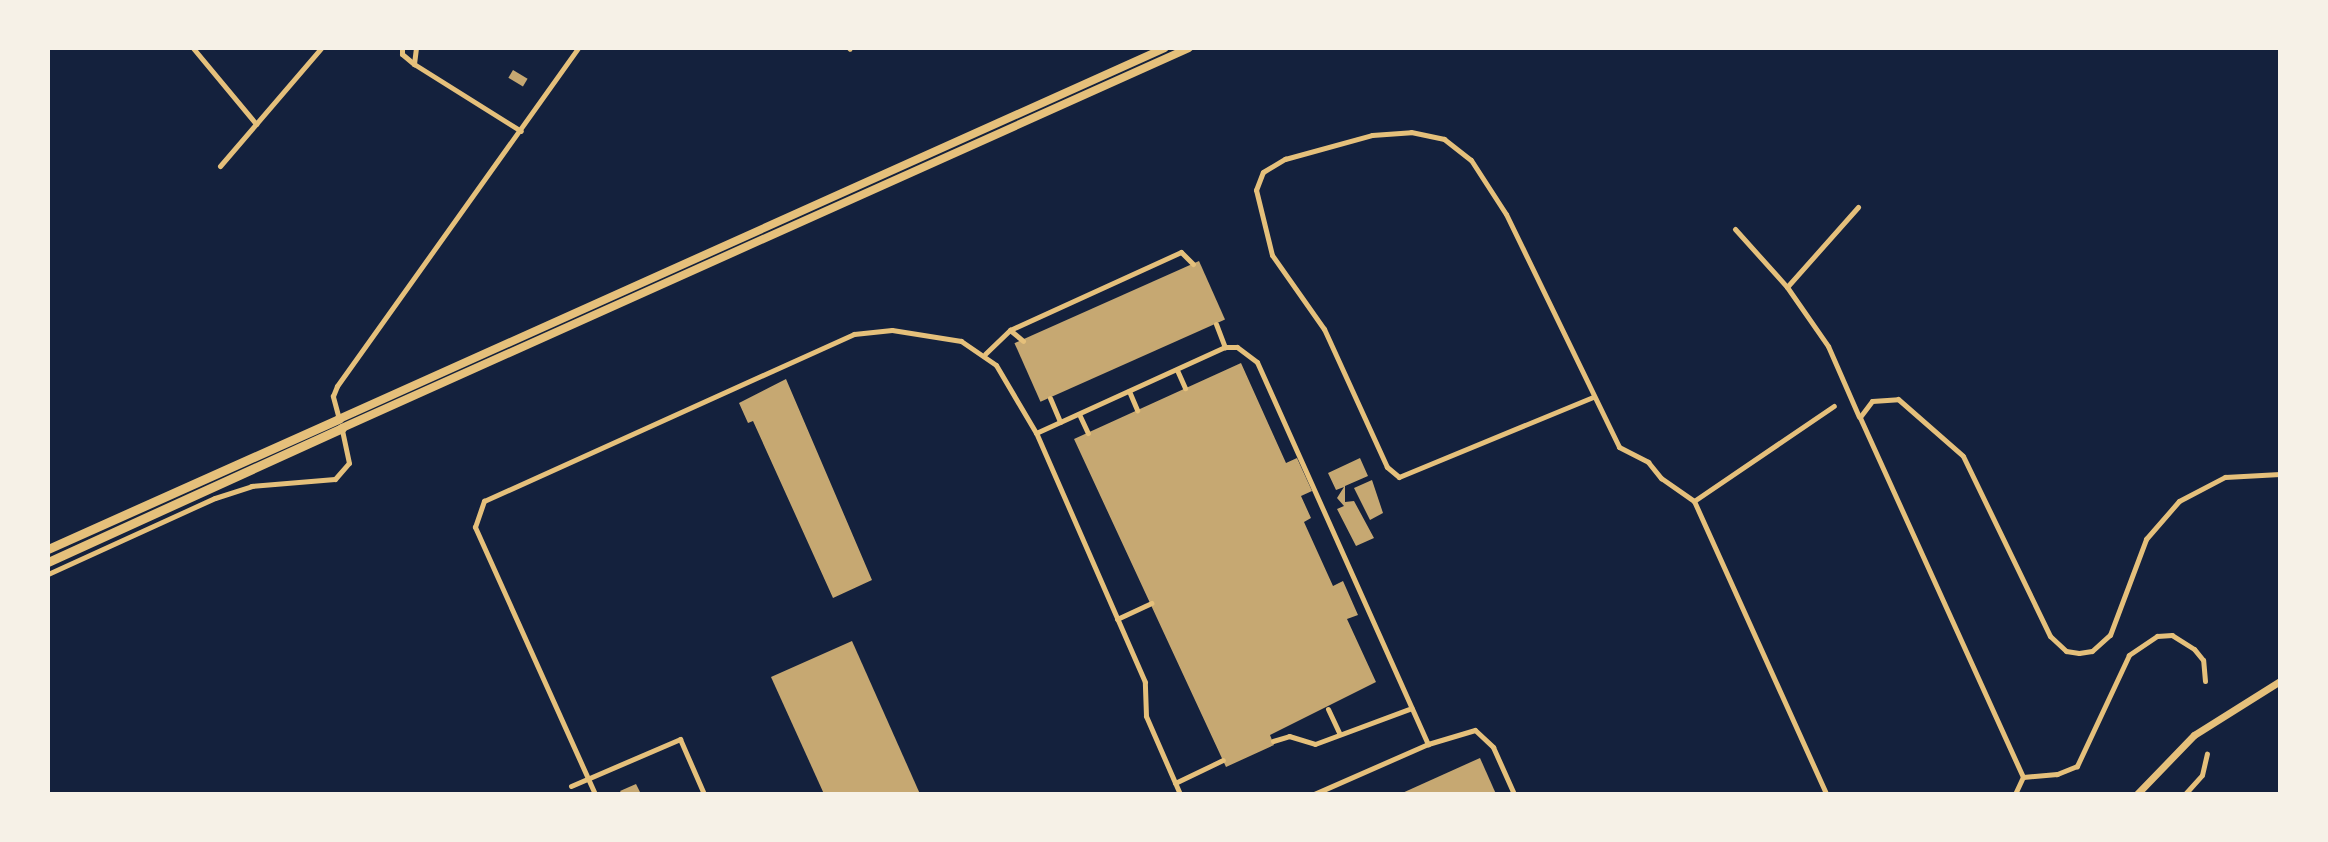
<!DOCTYPE html>
<style>
body{margin:0}
#map{position:relative;width:2328px;height:842px;overflow:hidden;background:#14213d;font-family:Quicksand,sans-serif}
div>[style]{position:absolute}
.building>*{inset:0;background:#c6a872;transform-origin:0 0}
.minor>*{height:5px;margin:-2.5px;padding:0 2.5px;transform-origin:2.5px;border-radius:2.5px;background:#e5c07b}
.secondary>*{height:7px;margin:-3.5px;padding:0 3.5px;transform-origin:3.5px;border-radius:3.5px;background:#e5c07b}
.primary>*{height:8px;margin:-4px;padding:0 4px;transform-origin:4px;border-radius:4px;background:#e5c07b}
.trunk>*{height:9px;margin:-4.5px;padding:0 4.5px;transform-origin:4.5px;border-radius:4.5px;background:#e5c07b}
span{translate:-50% -50%;white-space:nowrap;text-align:center;line-height:1.15;-webkit-text-stroke:6px #f6f1e7;paint-order:stroke}
.frame{position:absolute;inset:0;border:50px solid #f6f1e7;pointer-events:none}
</style>
<div id="map">
<div class="building">
<i style="left:513px;top:70px;width:17px;height:9px;rotate:31deg"></i>
<i style="left:1199px;top:261px;width:64px;height:202px;rotate:66deg"></i>
<i style="clip-path:polygon(1241px 363px,1286px 463px,1297px 458px,1312px 491px,1301px 496px,1311px 518px,1304px 522px,1333px 586px,1343px 581px,1358px 615px,1347px 619px,1376px 682px,1270px 735px,1274px 745px,1226px 767px,1074px 439px)"></i>
<i style="clip-path:polygon(786px 379px,872px 580px,833px 598px,753px 421px,748px 423px,739px 403px)"></i>
<i style="clip-path:polygon(1360px 458px,1368px 476px,1345px 486px,1345px 502px,1354px 501px,1374px 538px,1356px 546px,1337px 509px,1344px 506px,1337px 498px,1344px 487px,1336px 490px,1328px 473px)"></i>
<i style="clip-path:polygon(1372px 480px,1383px 513px,1370px 520px,1354px 488px)"></i>
<i style="clip-path:polygon(852px 641px,920px 794px,824px 794px,771px 677px)"></i>
<i style="clip-path:polygon(1480px 758px,1496px 794px,1400px 794px,1471px 762px)"></i>
<i style="clip-path:polygon(636px 784px,641px 794px,622px 794px,620px 791px)"></i>
</div>
<div class="minor">
<i style="left:193px;top:48px;width:99px;rotate:50.3deg"></i>
<i style="left:402px;top:48px;width:6px;rotate:90deg"></i>
<i style="left:402px;top:54px;width:16px;rotate:40deg"></i>
<i style="left:414px;top:64px;width:126px;rotate:32.1deg"></i>
<i style="left:849px;top:48px;width:1px;rotate:45deg"></i>
<i style="left:414px;top:64px;width:16px;rotate:-83deg"></i>
<i style="left:220px;top:166px;width:155px;rotate:-49.4deg"></i>
<i style="left:1735px;top:229px;width:78px;rotate:48.1deg"></i>
<i style="left:1787px;top:287px;width:72px;rotate:55.2deg"></i>
<i style="left:1828px;top:346px;width:77px;rotate:66.4deg"></i>
<i style="left:1787px;top:287px;width:107px;rotate:-48.4deg"></i>
<i style="left:1216px;top:324px;width:25px;rotate:69deg"></i>
<i style="left:1010px;top:330px;width:17px;rotate:40deg"></i>
<i style="left:985px;top:354px;width:35px;rotate:-44deg"></i>
<i style="left:1010px;top:330px;width:188px;rotate:-24.5deg"></i>
<i style="left:1181px;top:252px;width:17px;rotate:45deg"></i>
<i style="left:1177px;top:370px;width:20px;rotate:66deg"></i>
<i style="left:1129px;top:391px;width:21px;rotate:67deg"></i>
<i style="left:1593px;top:397px;width:210px;rotate:157.6deg"></i>
<i style="left:1399px;top:477px;width:16px;rotate:-140deg"></i>
<i style="left:1387px;top:467px;width:152px;rotate:-114.5deg"></i>
<i style="left:1324px;top:329px;width:90px;rotate:-125.1deg"></i>
<i style="left:1272px;top:255px;width:67px;rotate:-103.8deg"></i>
<i style="left:1256px;top:190px;width:19px;rotate:-69deg"></i>
<i style="left:1263px;top:172px;width:26px;rotate:-31deg"></i>
<i style="left:1285px;top:159px;width:90px;rotate:-15.4deg"></i>
<i style="left:1372px;top:135px;width:39px;rotate:-4deg"></i>
<i style="left:1411px;top:132px;width:34px;rotate:12deg"></i>
<i style="left:1444px;top:139px;width:34px;rotate:38deg"></i>
<i style="left:1471px;top:160px;width:64px;rotate:57.1deg"></i>
<i style="left:1506px;top:214px;width:259px;rotate:64.1deg"></i>
<i style="left:1619px;top:447px;width:33px;rotate:27deg"></i>
<i style="left:1648px;top:462px;width:21px;rotate:51deg"></i>
<i style="left:1661px;top:478px;width:40px;rotate:34.9deg"></i>
<i style="left:1694px;top:501px;width:321px;rotate:65.7deg"></i>
<i style="left:1050px;top:398px;width:26px;rotate:67deg"></i>
<i style="left:1079px;top:414px;width:21px;rotate:65deg"></i>
<i style="left:339px;top:419px;width:24px;rotate:-105deg"></i>
<i style="left:333px;top:396px;width:11px;rotate:-68deg"></i>
<i style="left:337px;top:386px;width:415px;rotate:-54.5deg"></i>
<i style="left:1694px;top:501px;width:169px;rotate:-34.2deg"></i>
<i style="left:48px;top:574px;width:183px;rotate:-24.5deg"></i>
<i style="left:215px;top:498px;width:38px;rotate:-18deg"></i>
<i style="left:251px;top:486px;width:84px;rotate:-4.8deg"></i>
<i style="left:335px;top:479px;width:21px;rotate:-49deg"></i>
<i style="left:349px;top:463px;width:35px;rotate:-102deg"></i>
<i style="left:1117px;top:619px;width:38px;rotate:-25deg"></i>
<i style="left:2205px;top:681px;width:21px;rotate:-95deg"></i>
<i style="left:2203px;top:660px;width:14px;rotate:-129deg"></i>
<i style="left:2194px;top:649px;width:26px;rotate:-148deg"></i>
<i style="left:2172px;top:635px;width:15px;rotate:176deg"></i>
<i style="left:2157px;top:636px;width:34px;rotate:146deg"></i>
<i style="left:2129px;top:655px;width:123px;rotate:115.1deg"></i>
<i style="left:2077px;top:766px;width:22px;rotate:158deg"></i>
<i style="left:2057px;top:774px;width:34px;rotate:175deg"></i>
<i style="left:2023px;top:777px;width:395px;rotate:-114.4deg"></i>
<i style="left:1860px;top:417px;width:20px;rotate:-53deg"></i>
<i style="left:1872px;top:401px;width:26px;rotate:-4deg"></i>
<i style="left:1898px;top:399px;width:86px;rotate:41.2deg"></i>
<i style="left:1963px;top:456px;width:200px;rotate:64.2deg"></i>
<i style="left:2050px;top:636px;width:22px;rotate:43deg"></i>
<i style="left:2066px;top:651px;width:13px;rotate:9deg"></i>
<i style="left:2079px;top:653px;width:13px;rotate:-9deg"></i>
<i style="left:2092px;top:651px;width:24px;rotate:-42deg"></i>
<i style="left:2110px;top:635px;width:103px;rotate:-69.4deg"></i>
<i style="left:2146px;top:539px;width:50px;rotate:-49deg"></i>
<i style="left:2179px;top:501px;width:52px;rotate:-27.6deg"></i>
<i style="left:2225px;top:477px;width:55px;rotate:-3.1deg"></i>
<i style="left:1328px;top:709px;width:26px;rotate:65deg"></i>
<i style="left:1273px;top:741px;width:17px;rotate:-17deg"></i>
<i style="left:1289px;top:736px;width:27px;rotate:17deg"></i>
<i style="left:1315px;top:744px;width:103px;rotate:-20.4deg"></i>
<i style="left:1428px;top:744px;width:49px;rotate:-16.6deg"></i>
<i style="left:1475px;top:730px;width:25px;rotate:43deg"></i>
<i style="left:1493px;top:747px;width:51px;rotate:65.9deg"></i>
<i style="left:1175px;top:783px;width:53px;rotate:-25.6deg"></i>
<i style="left:571px;top:786px;width:119px;rotate:-23.3deg"></i>
<i style="left:680px;top:739px;width:60px;rotate:66.4deg"></i>
<i style="left:595px;top:794px;width:293px;rotate:-114.2deg"></i>
<i style="left:475px;top:527px;width:28px;rotate:-71deg"></i>
<i style="left:484px;top:501px;width:406px;rotate:-24.3deg"></i>
<i style="left:854px;top:334px;width:38px;rotate:-6deg"></i>
<i style="left:892px;top:330px;width:70px;rotate:9.1deg"></i>
<i style="left:961px;top:341px;width:42px;rotate:34.4deg"></i>
<i style="left:996px;top:365px;width:79px;rotate:59.5deg"></i>
<i style="left:1180px;top:794px;width:85px;rotate:-113.6deg"></i>
<i style="left:1146px;top:716px;width:34px;rotate:-92deg"></i>
<i style="left:1145px;top:682px;width:272px;rotate:-113.6deg"></i>
<i style="left:1036px;top:433px;width:208px;rotate:-24.5deg"></i>
<i style="left:1225px;top:347px;width:12px"></i>
<i style="left:1237px;top:347px;width:25px;rotate:37deg"></i>
<i style="left:1257px;top:362px;width:419px;rotate:65.9deg"></i>
<i style="left:1428px;top:744px;width:124px;rotate:156.3deg"></i>
<i style="left:2015px;top:794px;width:19px;rotate:-65deg"></i>
<i style="left:2185px;top:794px;width:25px;rotate:-48deg"></i>
<i style="left:2202px;top:775px;width:22px;rotate:-77deg"></i>
</div>
<div class="secondary">
<i style="left:2137px;top:794px;width:82px;rotate:-46deg"></i>
<i style="left:2194px;top:735px;width:102px;rotate:-32.1deg"></i>
</div>
<div class="primary">
<i style="left:339px;top:419px;width:905px;rotate:-24.19deg"></i>
<i style="left:342px;top:428px;width:928px;rotate:-24.16deg"></i>
</div>
<div class="trunk">
<i style="left:48px;top:549px;width:319px;rotate:-24.1deg"></i>
<i style="left:48px;top:562px;width:323px;rotate:-24.5deg"></i>
</div>
<div class="frame"></div>
</div>
